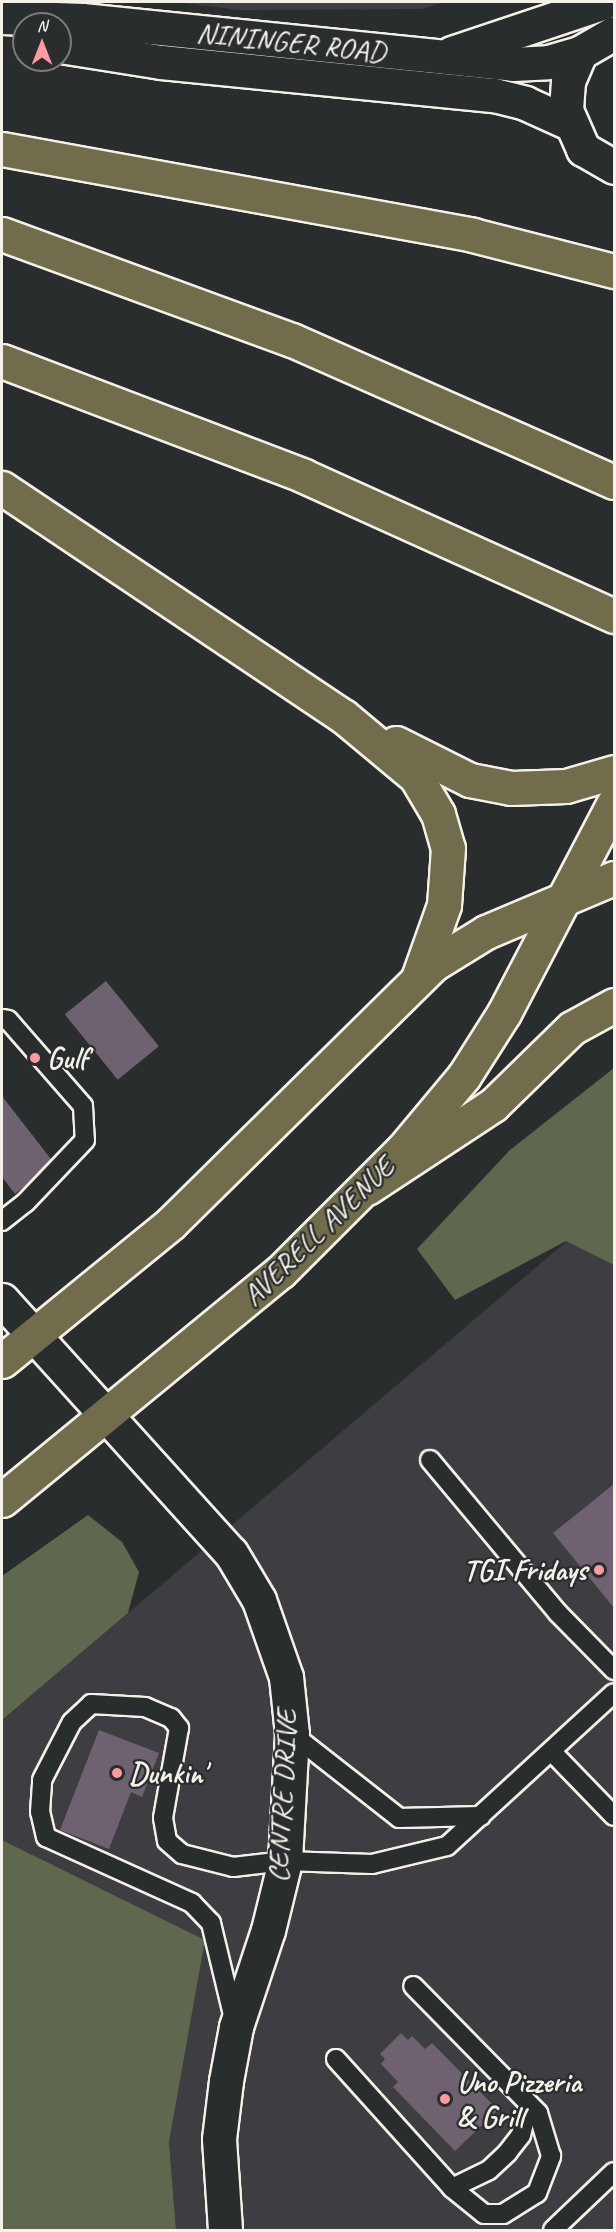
<!DOCTYPE html>
<style>
body{margin:0}
#map{position:relative;width:616px;height:2232px;overflow:hidden;background:#2a2d2e;font-family:Caveat,sans-serif}
div>[style]{position:absolute}
.built>*{inset:0;background:#3e3d42}
.green>*{inset:0;background:#5f684f}
.building>*{inset:0;background:#6e6170;transform-origin:0 0}
.roads{filter:drop-shadow(2px 0 #f4f1e8) drop-shadow(-2px 0 #f4f1e8) drop-shadow(0 2px #f4f1e8) drop-shadow(0 -2px #f4f1e8)}
.lane>*{height:18px;margin:-9px;padding:0 9px;transform-origin:9px;border-radius:9px;background:#2a2d2e}
.street>*{height:33px;margin:-16.5px;padding:0 16.5px;transform-origin:16.5px;border-radius:16.5px;background:#2a2d2e}
.secondary>*{height:33px;margin:-16.5px;padding:0 16.5px;transform-origin:16.5px;border-radius:16.5px;background:#2a2d2e}
.primary>*{height:33px;margin:-16.5px;padding:0 16.5px;transform-origin:16.5px;border-radius:16.5px;background:#716c4b}
.highway>*{height:33px;margin:-16.5px;padding:0 16.5px;transform-origin:16.5px;border-radius:16.5px;background:#716c4b}
.dots>*{width:16px;height:16px;translate:-50% -50%;box-sizing:border-box;border:3px solid #2a2d2e;border-radius:50%}
span{translate:-50% -50%;white-space:nowrap;text-align:center;line-height:1.15;-webkit-text-stroke:4.5px #2a2d2e;paint-order:stroke}
.street-label{font-size:30px;color:#f4f1e8}
.poi-label{font-size:30px;color:#f4f1e8;font-weight:700}
.left{translate:0 -50%;text-align:left}
.right{translate:-100% -50%;text-align:right}
.frame{position:absolute;inset:0;border:3px solid #f4f1e8;pointer-events:none}
.north{position:absolute;left:12px;top:12px;width:60px;height:60px;box-sizing:border-box;background:#2a2d2e;border:2px solid #7b7b78;border-radius:50%;rotate:0deg;font-size:16px;font-weight:700;line-height:24px;text-align:center;color:#f4f1e8}
.north::after{content:'';display:block;margin:auto;width:21px;height:27px;background:#ff9aa2;clip-path:polygon(50% 0,100% 100%,50% 72%,0 100%)}
</style>
<div id="map">
<div class="built">
<i style="clip-path:polygon(176px 2px,444px 2px,422px 9px,238px 10px)"></i>
<i style="clip-path:polygon(567px 1241px,614px 1265px,614px 2230px,176px 2230px,169px 2142px,205px 1940px,2px 1840px,2px 1720px)"></i>
</div>
<div class="green">
<i style="clip-path:polygon(614px 1068px,614px 1265px,566px 1241px,455px 1300px,417px 1249px,510px 1150px)"></i>
<i style="clip-path:polygon(88px 1515px,122px 1542px,139px 1572px,128px 1613px,2px 1720px,2px 1576px)"></i>
<i style="clip-path:polygon(2px 1840px,205px 1940px,169px 2142px,176px 2230px,2px 2230px)"></i>
</div>
<div class="building">
<i style="left:106px;top:981px;width:84px;height:53px;rotate:51deg"></i>
<i style="clip-path:polygon(2px 1096px,54px 1163px,15px 1194px,2px 1177px)"></i>
<i style="clip-path:polygon(614px 1484px,614px 1608px,553px 1533px)"></i>
<i style="clip-path:polygon(99px 1730px,159px 1753px,142px 1797px,131px 1792px,109px 1849px,60px 1830px)"></i>
<i style="clip-path:polygon(401px 2033px,408px 2040px,412px 2036px,425px 2049px,432px 2043px,498px 2110px,455px 2151px,393px 2087px,398px 2082px,381px 2064px,385px 2059px,380px 2054px)"></i>
</div>
<div class="roads">
<div class="lane">
<i style="left:2px;top:1019px;width:6px;rotate:9deg"></i>
<i style="left:8px;top:1020px;width:114px;rotate:48.9deg"></i>
<i style="left:83px;top:1106px;width:34px;rotate:87deg"></i>
<i style="left:85px;top:1140px;width:86px;rotate:133.6deg"></i>
<i style="left:26px;top:1202px;width:31px;rotate:142deg"></i>
<i style="left:430px;top:1460px;width:199px;rotate:50.1deg"></i>
<i style="left:558px;top:1613px;width:80px;rotate:45.5deg"></i>
<i style="left:292px;top:1734px;width:136px;rotate:38.1deg"></i>
<i style="left:399px;top:1818px;width:82px;rotate:-1.4deg"></i>
<i style="left:552px;top:1752px;width:89px;rotate:45.9deg"></i>
<i style="left:234px;top:2019px;width:99px;rotate:-103.5deg"></i>
<i style="left:211px;top:1923px;width:28px;rotate:-134deg"></i>
<i style="left:192px;top:1903px;width:160px;rotate:-155.7deg"></i>
<i style="left:46px;top:1837px;width:26px;rotate:-103deg"></i>
<i style="left:40px;top:1812px;width:32px;rotate:-86deg"></i>
<i style="left:42px;top:1780px;width:65px;rotate:-62.7deg"></i>
<i style="left:72px;top:1722px;width:26px;rotate:-43deg"></i>
<i style="left:91px;top:1704px;width:54px;rotate:3.2deg"></i>
<i style="left:145px;top:1707px;width:28px;rotate:23deg"></i>
<i style="left:171px;top:1718px;width:13px;rotate:51deg"></i>
<i style="left:179px;top:1728px;width:91px;rotate:100.1deg"></i>
<i style="left:163px;top:1818px;width:23px;rotate:80deg"></i>
<i style="left:167px;top:1841px;width:20px;rotate:41deg"></i>
<i style="left:182px;top:1854px;width:53px;rotate:14.3deg"></i>
<i style="left:233px;top:1867px;width:52px;rotate:-6.6deg"></i>
<i style="left:285px;top:1861px;width:87px;rotate:2deg"></i>
<i style="left:372px;top:1864px;width:77px;rotate:-13.5deg"></i>
<i style="left:447px;top:1846px;width:226px;rotate:-42.5deg"></i>
<i style="left:336px;top:2059px;width:173px;rotate:48deg"></i>
<i style="left:452px;top:2188px;width:41px;rotate:39.1deg"></i>
<i style="left:484px;top:2214px;width:19px"></i>
<i style="left:503px;top:2214px;width:40px;rotate:-32deg"></i>
<i style="left:537px;top:2193px;width:40px;rotate:-69deg"></i>
<i style="left:551px;top:2156px;width:45px;rotate:-106.8deg"></i>
<i style="left:538px;top:2113px;width:178px;rotate:-134.5deg"></i>
<i style="left:452px;top:2188px;width:41px;rotate:-25.9deg"></i>
<i style="left:489px;top:2170px;width:25px;rotate:-43deg"></i>
<i style="left:507px;top:2153px;width:23px;rotate:-52deg"></i>
<i style="left:521px;top:2135px;width:32px;rotate:-76deg"></i>
<i style="left:553px;top:2230px;width:84px;rotate:-43.6deg"></i>
</div>
<div class="street">
<i style="left:2px;top:1300px;width:341px;rotate:47.9deg"></i>
<i style="left:231px;top:1553px;width:55px;rotate:59.2deg"></i>
<i style="left:259px;top:1600px;width:82px;rotate:70.7deg"></i>
<i style="left:286px;top:1677px;width:57px;rotate:84deg"></i>
<i style="left:292px;top:1734px;width:127px;rotate:93.2deg"></i>
<i style="left:285px;top:1861px;width:71px;rotate:103.8deg"></i>
<i style="left:268px;top:1930px;width:102px;rotate:108.3deg"></i>
<i style="left:236px;top:2027px;width:55px;rotate:100.5deg"></i>
<i style="left:226px;top:2081px;width:58px;rotate:96.9deg"></i>
<i style="left:219px;top:2139px;width:91px;rotate:86.2deg"></i>
</div>
<div class="secondary">
<i style="left:2px;top:17px;width:80px;rotate:2.1deg"></i>
<i style="left:82px;top:20px;width:433px;rotate:5.8deg"></i>
<i style="left:513px;top:64px;width:35px;rotate:-3deg"></i>
<i style="left:548px;top:62px;width:33px;rotate:-16deg"></i>
<i style="left:614px;top:33px;width:39px;rotate:150deg"></i>
<i style="left:580px;top:53px;width:30px;rotate:113deg"></i>
<i style="left:568px;top:81px;width:29px;rotate:94deg"></i>
<i style="left:566px;top:110px;width:43px;rotate:66.4deg"></i>
<i style="left:583px;top:149px;width:36px;rotate:30deg"></i>
<i style="left:60px;top:46px;width:102px;rotate:9deg"></i>
<i style="left:161px;top:62px;width:335px;rotate:5.7deg"></i>
<i style="left:494px;top:95px;width:32px;rotate:14deg"></i>
<i style="left:525px;top:103px;width:48px;rotate:24.4deg"></i>
<i style="left:452px;top:53px;width:160px;rotate:-18.5deg"></i>
</div>
<div class="primary">
<i style="left:2px;top:1361px;width:218px;rotate:-39.2deg"></i>
<i style="left:171px;top:1223px;width:369px;rotate:-44.6deg"></i>
<i style="left:434px;top:964px;width:61px;rotate:-31.6deg"></i>
<i style="left:486px;top:932px;width:139px;rotate:-22.9deg"></i>
<i style="left:2px;top:1500px;width:360px;rotate:-39.4deg"></i>
<i style="left:280px;top:1272px;width:174px;rotate:-45deg"></i>
<i style="left:403px;top:1149px;width:95px;rotate:-50.1deg"></i>
<i style="left:464px;top:1076px;width:75px;rotate:-57.6deg"></i>
<i style="left:504px;top:1013px;width:237px;rotate:-62.4deg"></i>
</div>
<div class="highway">
<i style="left:2px;top:149px;width:479px;rotate:10.3deg"></i>
<i style="left:473px;top:235px;width:146px;rotate:14.3deg"></i>
<i style="left:2px;top:234px;width:309px;rotate:20.1deg"></i>
<i style="left:292px;top:340px;width:352px;rotate:23.8deg"></i>
<i style="left:2px;top:361px;width:323px;rotate:20.8deg"></i>
<i style="left:304px;top:476px;width:340px;rotate:24.3deg"></i>
<i style="left:2px;top:488px;width:410px;rotate:33.8deg"></i>
<i style="left:343px;top:716px;width:95px;rotate:39.9deg"></i>
<i style="left:416px;top:777px;width:43px;rotate:59.3deg"></i>
<i style="left:438px;top:814px;width:35px;rotate:74deg"></i>
<i style="left:448px;top:848px;width:57px;rotate:94deg"></i>
<i style="left:444px;top:905px;width:77px;rotate:109.6deg"></i>
<i style="left:396px;top:743px;width:83px;rotate:26.6deg"></i>
<i style="left:470px;top:780px;width:42px;rotate:11deg"></i>
<i style="left:511px;top:788px;width:55px;rotate:-2.1deg"></i>
<i style="left:566px;top:786px;width:50px;rotate:-16.3deg"></i>
<i style="left:367px;top:1188px;width:151px;rotate:-33.4deg"></i>
<i style="left:493px;top:1105px;width:110px;rotate:-44.3deg"></i>
<i style="left:572px;top:1028px;width:48px;rotate:-28.7deg"></i>
</div>
</div>
<div class="dots">
<i style="left:35px;top:1058px;background:#ff9aa2"></i>
<i style="left:599px;top:1570px;background:#ff9aa2"></i>
<i style="left:117px;top:1773px;background:#ff9aa2"></i>
<i style="left:445px;top:2099px;background:#ff9aa2"></i>
</div>
<div class="street-label">
<span style="left:291px;top:42px;rotate:6deg">NININGER ROAD</span>
<span style="left:318px;top:1231px;rotate:-44deg">AVERELL AVENUE</span>
<span style="left:282px;top:1796px;rotate:-87deg">CENTRE DRIVE</span>
</div>
<div class="poi-label">
<span class="left" style="left:47px;top:1058px">Gulf</span>
<span class="right" style="left:587px;top:1570px">TGI Fridays</span>
<span class="left" style="left:129px;top:1773px">Dunkin'</span>
<span class="left" style="left:457px;top:2099px">Uno Pizzeria<br>&amp; Grill</span>
</div>
<div class="frame"></div>
<div class="north">N</div>
</div>
